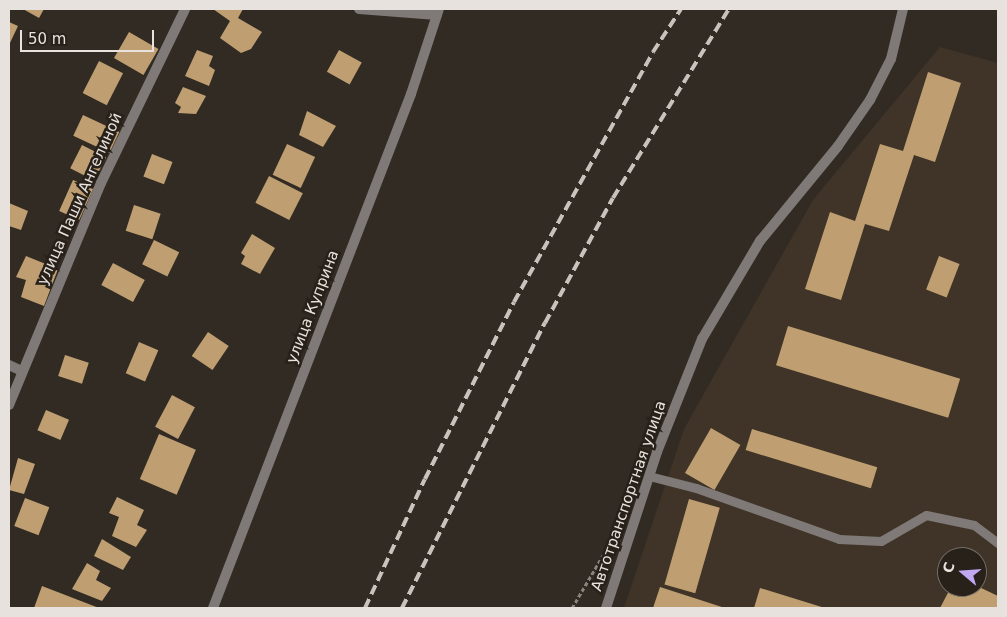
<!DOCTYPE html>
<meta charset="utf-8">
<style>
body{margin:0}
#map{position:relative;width:1007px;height:617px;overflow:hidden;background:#322b23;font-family:"DejaVu Sans",sans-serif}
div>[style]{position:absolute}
.built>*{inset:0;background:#3f3427}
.building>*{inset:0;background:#bf9f71;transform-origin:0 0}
.path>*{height:3px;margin-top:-1.5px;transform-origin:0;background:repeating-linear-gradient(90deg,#8a847e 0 4px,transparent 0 6.5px)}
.service>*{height:9px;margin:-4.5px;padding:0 4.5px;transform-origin:4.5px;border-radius:4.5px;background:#7f7977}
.minor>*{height:10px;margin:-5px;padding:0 5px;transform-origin:5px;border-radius:5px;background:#7f7977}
.rail>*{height:4px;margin-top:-2px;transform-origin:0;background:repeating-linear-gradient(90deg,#c9c3be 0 10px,transparent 0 15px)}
span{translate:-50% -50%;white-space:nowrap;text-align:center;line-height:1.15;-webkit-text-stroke:5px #28211a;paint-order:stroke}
.street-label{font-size:15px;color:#e7e2dd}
.frame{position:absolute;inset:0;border:10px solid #e7e2dd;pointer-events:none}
.north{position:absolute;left:937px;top:547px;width:50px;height:50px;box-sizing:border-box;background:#28211a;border:1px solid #746e68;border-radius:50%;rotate:288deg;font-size:14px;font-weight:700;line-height:20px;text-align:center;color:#e7e2dd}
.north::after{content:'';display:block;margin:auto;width:18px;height:22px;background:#c0a8f3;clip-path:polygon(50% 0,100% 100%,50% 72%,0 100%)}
.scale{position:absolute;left:20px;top:30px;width:134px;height:22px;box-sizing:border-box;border:2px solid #e7e2dd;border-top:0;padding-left:6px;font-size:15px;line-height:18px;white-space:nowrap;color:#e7e2dd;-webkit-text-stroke:4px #28211a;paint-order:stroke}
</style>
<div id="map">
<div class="built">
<i style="clip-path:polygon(evenodd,940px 47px,998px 63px,998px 608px,624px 608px,684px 429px,813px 200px,940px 47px,947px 557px,977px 557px,977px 587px,947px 587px,947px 557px)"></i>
</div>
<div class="building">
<i style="clip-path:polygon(23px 9px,44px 9px,39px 18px)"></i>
<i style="clip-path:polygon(213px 9px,243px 9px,238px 18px,262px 32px,251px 49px,241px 53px,220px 38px,230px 21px)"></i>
<i style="clip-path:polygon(9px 22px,18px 26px,9px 45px)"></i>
<i style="left:129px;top:32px;width:34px;height:30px;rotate:30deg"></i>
<i style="clip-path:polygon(197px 50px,213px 56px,209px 66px,215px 70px,209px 86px,185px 76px)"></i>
<i style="left:339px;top:50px;width:26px;height:25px;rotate:29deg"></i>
<i style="left:99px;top:61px;width:27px;height:36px;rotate:27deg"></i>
<i style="clip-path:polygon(928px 72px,961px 83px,935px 162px,914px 155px,889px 231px,865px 224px,841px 300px,805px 289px,830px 212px,855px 221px,880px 144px,903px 151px)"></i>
<i style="clip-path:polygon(183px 87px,206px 96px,196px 114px,178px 113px,181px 107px,175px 103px)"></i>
<i style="clip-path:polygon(307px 111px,336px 126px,323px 147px,299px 135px)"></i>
<i style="left:83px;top:115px;width:40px;height:23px;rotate:25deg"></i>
<i style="left:287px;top:144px;width:31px;height:34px;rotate:25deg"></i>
<i style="left:82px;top:145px;width:27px;height:26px;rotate:27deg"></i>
<i style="left:152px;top:154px;width:22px;height:24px;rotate:21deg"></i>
<i style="left:269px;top:176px;width:38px;height:30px;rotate:27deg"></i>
<i style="left:73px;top:180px;width:22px;height:34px;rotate:24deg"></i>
<i style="clip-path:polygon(9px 203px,28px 211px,21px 230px,9px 226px)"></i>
<i style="left:134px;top:205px;width:28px;height:27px;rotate:18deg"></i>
<i style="clip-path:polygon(252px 234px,275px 248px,260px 274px,241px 264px,245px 256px,241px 253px)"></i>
<i style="left:154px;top:240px;width:28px;height:27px;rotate:26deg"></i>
<i style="clip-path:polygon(26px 256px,58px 269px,44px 306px,21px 297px,26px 280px,16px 277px)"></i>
<i style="left:939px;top:256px;width:22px;height:36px;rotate:21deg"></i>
<i style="left:113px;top:263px;width:36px;height:25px;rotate:28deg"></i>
<i style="left:788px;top:326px;width:180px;height:41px;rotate:17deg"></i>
<i style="left:208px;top:332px;width:25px;height:29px;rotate:34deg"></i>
<i style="left:139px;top:342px;width:21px;height:34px;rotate:23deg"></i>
<i style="left:65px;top:355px;width:25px;height:22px;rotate:18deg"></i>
<i style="left:172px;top:395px;width:26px;height:36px;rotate:28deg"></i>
<i style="left:46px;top:410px;width:25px;height:22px;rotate:23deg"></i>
<i style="left:711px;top:428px;width:34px;height:52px;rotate:30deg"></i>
<i style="left:752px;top:429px;width:131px;height:22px;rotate:17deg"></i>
<i style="left:159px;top:434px;width:40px;height:49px;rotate:23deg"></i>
<i style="clip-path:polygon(18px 458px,35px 464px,24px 494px,9px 490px)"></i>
<i style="clip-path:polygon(117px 497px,144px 510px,137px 525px,147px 530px,136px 547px,112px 536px,119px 517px,109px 513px)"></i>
<i style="left:25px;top:498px;width:26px;height:30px;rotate:21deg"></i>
<i style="left:689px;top:499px;width:32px;height:89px;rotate:16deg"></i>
<i style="clip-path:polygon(102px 539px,131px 557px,123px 570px,94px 556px)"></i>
<i style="clip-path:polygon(87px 563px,100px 571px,96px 580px,111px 588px,102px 601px,72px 589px)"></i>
<i style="clip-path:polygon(42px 586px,99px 608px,34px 608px)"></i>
<i style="clip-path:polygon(977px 586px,998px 596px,998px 608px,940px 608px,951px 587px)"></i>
<i style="clip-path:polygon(660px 587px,725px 608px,653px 608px)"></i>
<i style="clip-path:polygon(760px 588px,825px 608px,754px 608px)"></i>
</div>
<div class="path">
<i style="left:572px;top:608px;width:81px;rotate:-59.6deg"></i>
</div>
<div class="service">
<i style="left:649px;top:476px;width:49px;rotate:14.3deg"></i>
<i style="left:696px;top:488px;width:152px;rotate:19.6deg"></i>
<i style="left:839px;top:539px;width:42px;rotate:2.7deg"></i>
<i style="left:881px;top:541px;width:52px;rotate:-30deg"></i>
<i style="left:926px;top:515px;width:49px;rotate:11.8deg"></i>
<i style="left:974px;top:525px;width:30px;rotate:37deg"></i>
</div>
<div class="minor">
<i style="left:359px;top:9px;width:78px;rotate:4.4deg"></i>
<i style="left:9px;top:365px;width:14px;rotate:25deg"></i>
<i style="left:9px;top:405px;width:240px;rotate:-67.5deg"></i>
<i style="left:101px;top:183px;width:193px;rotate:-64.2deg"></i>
<i style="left:213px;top:608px;width:551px;rotate:-68.93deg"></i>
<i style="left:411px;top:94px;width:89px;rotate:-71.8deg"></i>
<i style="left:606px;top:608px;width:164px;rotate:-71.9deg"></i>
<i style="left:657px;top:452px;width:122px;rotate:-68.3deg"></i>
<i style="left:702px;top:339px;width:114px;rotate:-59.4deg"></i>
<i style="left:760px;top:241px;width:123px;rotate:-50.6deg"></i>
<i style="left:838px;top:146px;width:56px;rotate:-55.2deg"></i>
<i style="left:870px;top:100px;width:46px;rotate:-62.9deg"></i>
<i style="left:891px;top:59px;width:51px;rotate:-76.5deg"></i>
</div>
<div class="rail">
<i style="left:365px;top:608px;width:142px;rotate:-65.1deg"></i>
<i style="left:425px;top:479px;width:198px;rotate:-63.3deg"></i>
<i style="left:514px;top:302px;width:286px;rotate:-60.9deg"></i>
<i style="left:653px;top:52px;width:51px;rotate:-56.9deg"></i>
<i style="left:402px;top:608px;width:319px;rotate:-63.4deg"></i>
<i style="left:545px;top:323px;width:142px;rotate:-61.5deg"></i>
<i style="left:613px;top:198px;width:222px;rotate:-58.5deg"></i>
</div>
<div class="street-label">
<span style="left:80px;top:199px;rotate:-66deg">улица Паши Ангелиной</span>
<span style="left:313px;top:307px;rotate:-69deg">улица Куприна</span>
<span style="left:629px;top:496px;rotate:-71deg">Автотранспортная улица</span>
</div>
<div class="frame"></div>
<div class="north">С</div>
<div class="scale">50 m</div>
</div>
